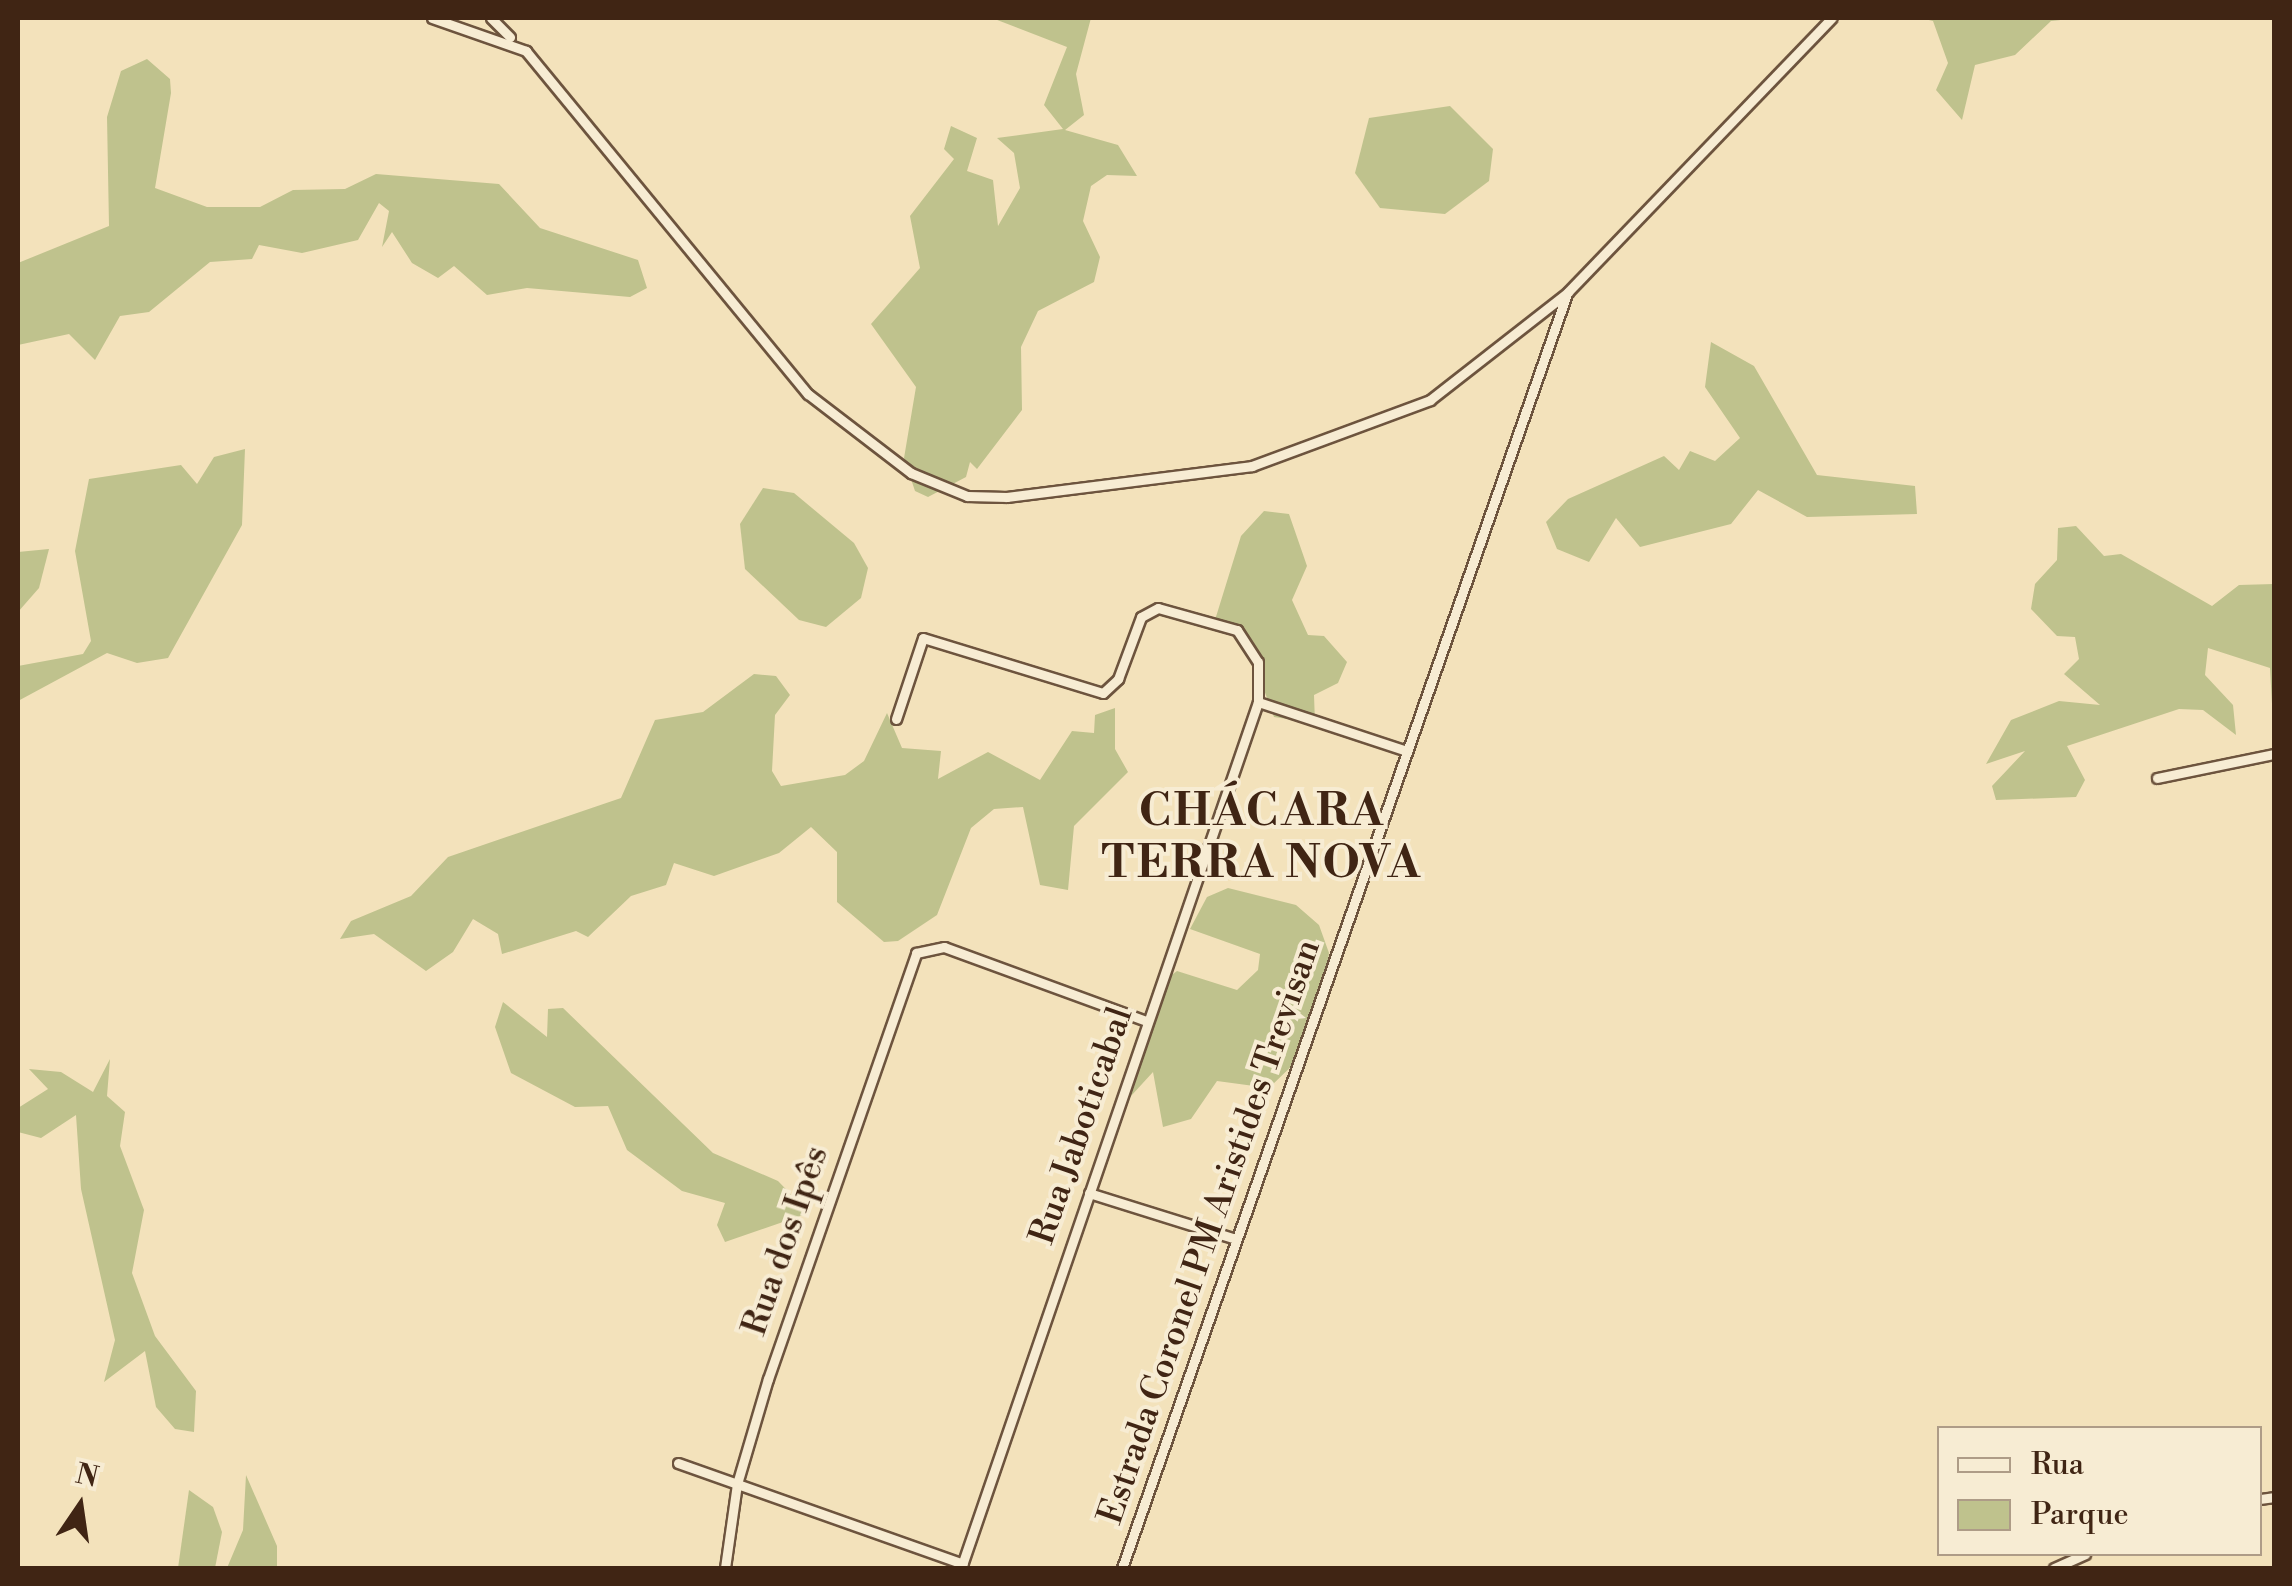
<!DOCTYPE html>
<meta charset="utf-8">
<style>
body{margin:0}
#map{position:relative;width:2292px;height:1586px;overflow:hidden;background:#f3e2bb;font-family:"Libre Bodoni",serif}
div>[style]{position:absolute}
.green>*{inset:0;background:#bfc28d}
.roads{filter:drop-shadow(2px 0 #6d543e) drop-shadow(-2px 0 #6d543e) drop-shadow(0 2px #6d543e) drop-shadow(0 -2px #6d543e)}
.street>*{height:9px;margin:-4.5px;padding:0 4.5px;transform-origin:4.5px;border-radius:4.5px;background:#f7ecd3}
span{translate:-50% -50%;white-space:nowrap;text-align:center;line-height:1.15;-webkit-text-stroke:8px #f7ecd3;paint-order:stroke}
.street-label{font-size:35px;color:#402514}
.district-label{font-size:45px;color:#402514;font-weight:700;letter-spacing:2.5px}
.frame{position:absolute;inset:0;border:20px solid #402514;pointer-events:none}
.legend{position:absolute;left:1937px;top:1426px;width:325px;height:130px;box-sizing:border-box;background:#f7ecd3;border:2px solid #ae9c87;margin:0;padding:12px 18px;list-style:none;font-size:30px;color:#402514}
.legend li{display:flex;align-items:center;gap:20px;height:50px}
.legend b{width:50px;border:2px solid #ae9c87}
.north{position:absolute;left:30px;top:1456px;width:100px;height:100px;-webkit-text-stroke:8px #f7ecd3;paint-order:stroke;rotate:13deg;font-size:28px;font-weight:700;line-height:40px;text-align:center;color:#402514}
.north::after{content:'';display:block;margin:auto;width:35px;height:45px;background:#402514;clip-path:polygon(50% 0,100% 100%,50% 72%,0 100%)}
</style>
<div id="map">
<div class="green">
<i style="clip-path:polygon(992px 18px,1091px 18px,1076px 74px,1084px 115px,1065px 130px,1118px 145px,1137px 176px,1107px 175px,1091px 186px,1083px 221px,1100px 257px,1094px 282px,1038px 311px,1021px 347px,1022px 410px,977px 469px,970px 462px,966px 477px,928px 497px,915px 491px,904px 458px,916px 387px,871px 324px,920px 268px,910px 216px,954px 159px,944px 149px,951px 126px,977px 138px,967px 171px,993px 180px,998px 226px,1020px 188px,1014px 153px,997px 138px,1063px 129px,1044px 105px,1067px 47px)"></i>
<i style="clip-path:polygon(1920px 18px,2080px 18px,2051px 21px,2015px 55px,1975px 65px,1962px 120px,1936px 90px,1948px 63px,1933px 21px)"></i>
<i style="clip-path:polygon(147px 59px,170px 79px,171px 93px,155px 188px,207px 207px,260px 207px,293px 190px,345px 189px,376px 174px,499px 184px,540px 228px,638px 260px,647px 288px,630px 297px,527px 288px,487px 295px,454px 266px,438px 278px,412px 263px,392px 232px,382px 247px,389px 211px,379px 203px,358px 240px,302px 253px,259px 245px,252px 259px,210px 262px,149px 312px,120px 316px,95px 360px,69px 334px,18px 345px,18px 263px,109px 226px,107px 117px,121px 71px)"></i>
<i style="clip-path:polygon(1450px 106px,1493px 149px,1489px 181px,1445px 214px,1380px 208px,1355px 173px,1369px 118px)"></i>
<i style="clip-path:polygon(1711px 342px,1754px 366px,1817px 475px,1915px 486px,1917px 514px,1807px 517px,1758px 490px,1731px 524px,1640px 547px,1616px 518px,1589px 562px,1557px 549px,1546px 522px,1568px 499px,1664px 456px,1679px 470px,1690px 451px,1715px 461px,1740px 438px,1705px 387px)"></i>
<i style="clip-path:polygon(245px 449px,242px 525px,168px 658px,137px 663px,107px 653px,18px 701px,18px 666px,83px 654px,91px 641px,75px 551px,89px 479px,181px 465px,197px 484px,214px 457px)"></i>
<i style="clip-path:polygon(763px 488px,794px 493px,854px 543px,868px 568px,861px 598px,826px 627px,799px 620px,745px 569px,740px 524px)"></i>
<i style="clip-path:polygon(1264px 511px,1289px 514px,1307px 566px,1292px 600px,1308px 635px,1324px 636px,1347px 662px,1338px 683px,1314px 695px,1315px 723px,1274px 717px,1247px 644px,1215px 620px,1241px 536px)"></i>
<i style="clip-path:polygon(2076px 526px,2104px 556px,2121px 554px,2212px 606px,2239px 585px,2274px 584px,2274px 740px,2270px 668px,2208px 648px,2205px 675px,2233px 705px,2236px 735px,2203px 710px,2179px 709px,2067px 746px,2085px 780px,2076px 797px,1996px 800px,1992px 786px,2025px 751px,1986px 764px,2011px 720px,2059px 701px,2100px 705px,2064px 674px,2079px 659px,2075px 637px,2057px 636px,2031px 609px,2035px 584px,2057px 560px,2058px 528px)"></i>
<i style="clip-path:polygon(49px 549px,39px 588px,18px 612px,18px 552px)"></i>
<i style="clip-path:polygon(754px 674px,776px 676px,790px 695px,775px 715px,772px 771px,781px 786px,845px 775px,864px 761px,887px 713px,902px 748px,941px 751px,938px 779px,988px 752px,1040px 780px,1072px 731px,1094px 733px,1095px 715px,1115px 708px,1115px 749px,1128px 772px,1074px 826px,1068px 890px,1040px 885px,1023px 807px,994px 809px,971px 828px,937px 915px,898px 941px,884px 942px,837px 902px,837px 852px,811px 827px,779px 853px,714px 876px,674px 863px,666px 885px,631px 896px,588px 937px,576px 931px,502px 954px,498px 934px,473px 919px,453px 952px,426px 971px,374px 934px,340px 939px,351px 921px,411px 896px,448px 857px,621px 798px,655px 720px,703px 712px)"></i>
<i style="clip-path:polygon(1228px 888px,1296px 905px,1319px 925px,1329px 953px,1323px 998px,1301px 1057px,1269px 1088px,1217px 1081px,1191px 1119px,1163px 1127px,1153px 1072px,1120px 1108px,1153px 989px,1177px 971px,1237px 990px,1258px 970px,1260px 954px,1190px 929px,1207px 897px)"></i>
<i style="clip-path:polygon(503px 1002px,547px 1037px,548px 1009px,563px 1008px,713px 1153px,778px 1181px,809px 1213px,725px 1242px,717px 1225px,725px 1203px,682px 1191px,627px 1150px,608px 1106px,575px 1107px,511px 1073px,495px 1027px)"></i>
<i style="clip-path:polygon(110px 1059px,107px 1096px,125px 1112px,120px 1146px,144px 1210px,132px 1273px,155px 1336px,196px 1391px,194px 1432px,175px 1429px,156px 1407px,145px 1351px,104px 1382px,115px 1340px,81px 1189px,76px 1115px,41px 1138px,18px 1132px,18px 1108px,48px 1089px,29px 1069px,61px 1072px,93px 1092px)"></i>
<i style="clip-path:polygon(246px 1475px,277px 1546px,277px 1568px,227px 1568px,243px 1530px)"></i>
<i style="clip-path:polygon(189px 1490px,213px 1507px,222px 1532px,215px 1568px,178px 1568px)"></i>
</div>
<div class="roads">
<div class="street">
<i style="left:432px;top:18px;width:100px;rotate:19.3deg"></i>
<i style="left:526px;top:51px;width:444px;rotate:50.6deg"></i>
<i style="left:808px;top:394px;width:130px;rotate:37.5deg"></i>
<i style="left:911px;top:473px;width:61px;rotate:22.3deg"></i>
<i style="left:967px;top:496px;width:40px;rotate:1.4deg"></i>
<i style="left:1007px;top:497px;width:247px;rotate:-7.2deg"></i>
<i style="left:1252px;top:466px;width:190px;rotate:-20.3deg"></i>
<i style="left:1430px;top:400px;width:175px;rotate:-38deg"></i>
<i style="left:1568px;top:292px;width:380px;rotate:-46.1deg"></i>
<i style="left:491px;top:18px;width:27px;rotate:45deg"></i>
<i style="left:1258px;top:702px;width:157px;rotate:18.2deg"></i>
<i style="left:896px;top:719px;width:85px;rotate:-71.6deg"></i>
<i style="left:923px;top:638px;width:188px;rotate:17deg"></i>
<i style="left:1103px;top:693px;width:21px;rotate:-43deg"></i>
<i style="left:1118px;top:679px;width:66px;rotate:-69.6deg"></i>
<i style="left:1141px;top:617px;width:19px;rotate:-28deg"></i>
<i style="left:1158px;top:608px;width:82px;rotate:15.6deg"></i>
<i style="left:1237px;top:630px;width:38px;rotate:57deg"></i>
<i style="left:1258px;top:662px;width:40px;rotate:90deg"></i>
<i style="left:1258px;top:702px;width:916px;rotate:108.93deg"></i>
<i style="left:2157px;top:778px;width:119px;rotate:-11.6deg"></i>
<i style="left:1089px;top:1193px;width:154px;rotate:17.4deg"></i>
<i style="left:678px;top:1463px;width:302px;rotate:19.5deg"></i>
<i style="left:2260px;top:1499px;width:14px;rotate:-8deg"></i>
<i style="left:725px;top:1568px;width:85px;rotate:-81.9deg"></i>
<i style="left:737px;top:1484px;width:109px;rotate:-73.6deg"></i>
<i style="left:768px;top:1379px;width:451px;rotate:-70.8deg"></i>
<i style="left:916px;top:953px;width:29px;rotate:-12deg"></i>
<i style="left:944px;top:947px;width:215px;rotate:20.1deg"></i>
<i style="left:1122px;top:1568px;width:1349px;rotate:-70.75deg"></i>
<i style="left:2054px;top:1568px;width:34px;rotate:-24deg"></i>
</div>
</div>
<div class="street-label">
<span style="left:1082px;top:1126px;rotate:-71deg">Rua Jaboticabal</span>
<span style="left:1210px;top:1232px;rotate:-71deg">Estrada Coronel PM Aristides Trevisan</span>
<span style="left:786px;top:1241px;rotate:-71deg">Rua dos Ipês</span>
</div>
<div class="district-label">
<span style="left:1262px;top:838px">CHÁCARA<br>TERRA NOVA</span>
</div>
<div class="frame"></div>
<ul class="legend">
<li><b style="height:12px;background:#f7ecd3"></b>Rua</li>
<li><b style="height:28px;background:#bfc28d"></b>Parque</li>
</ul>
<div class="north">N</div>
</div>
